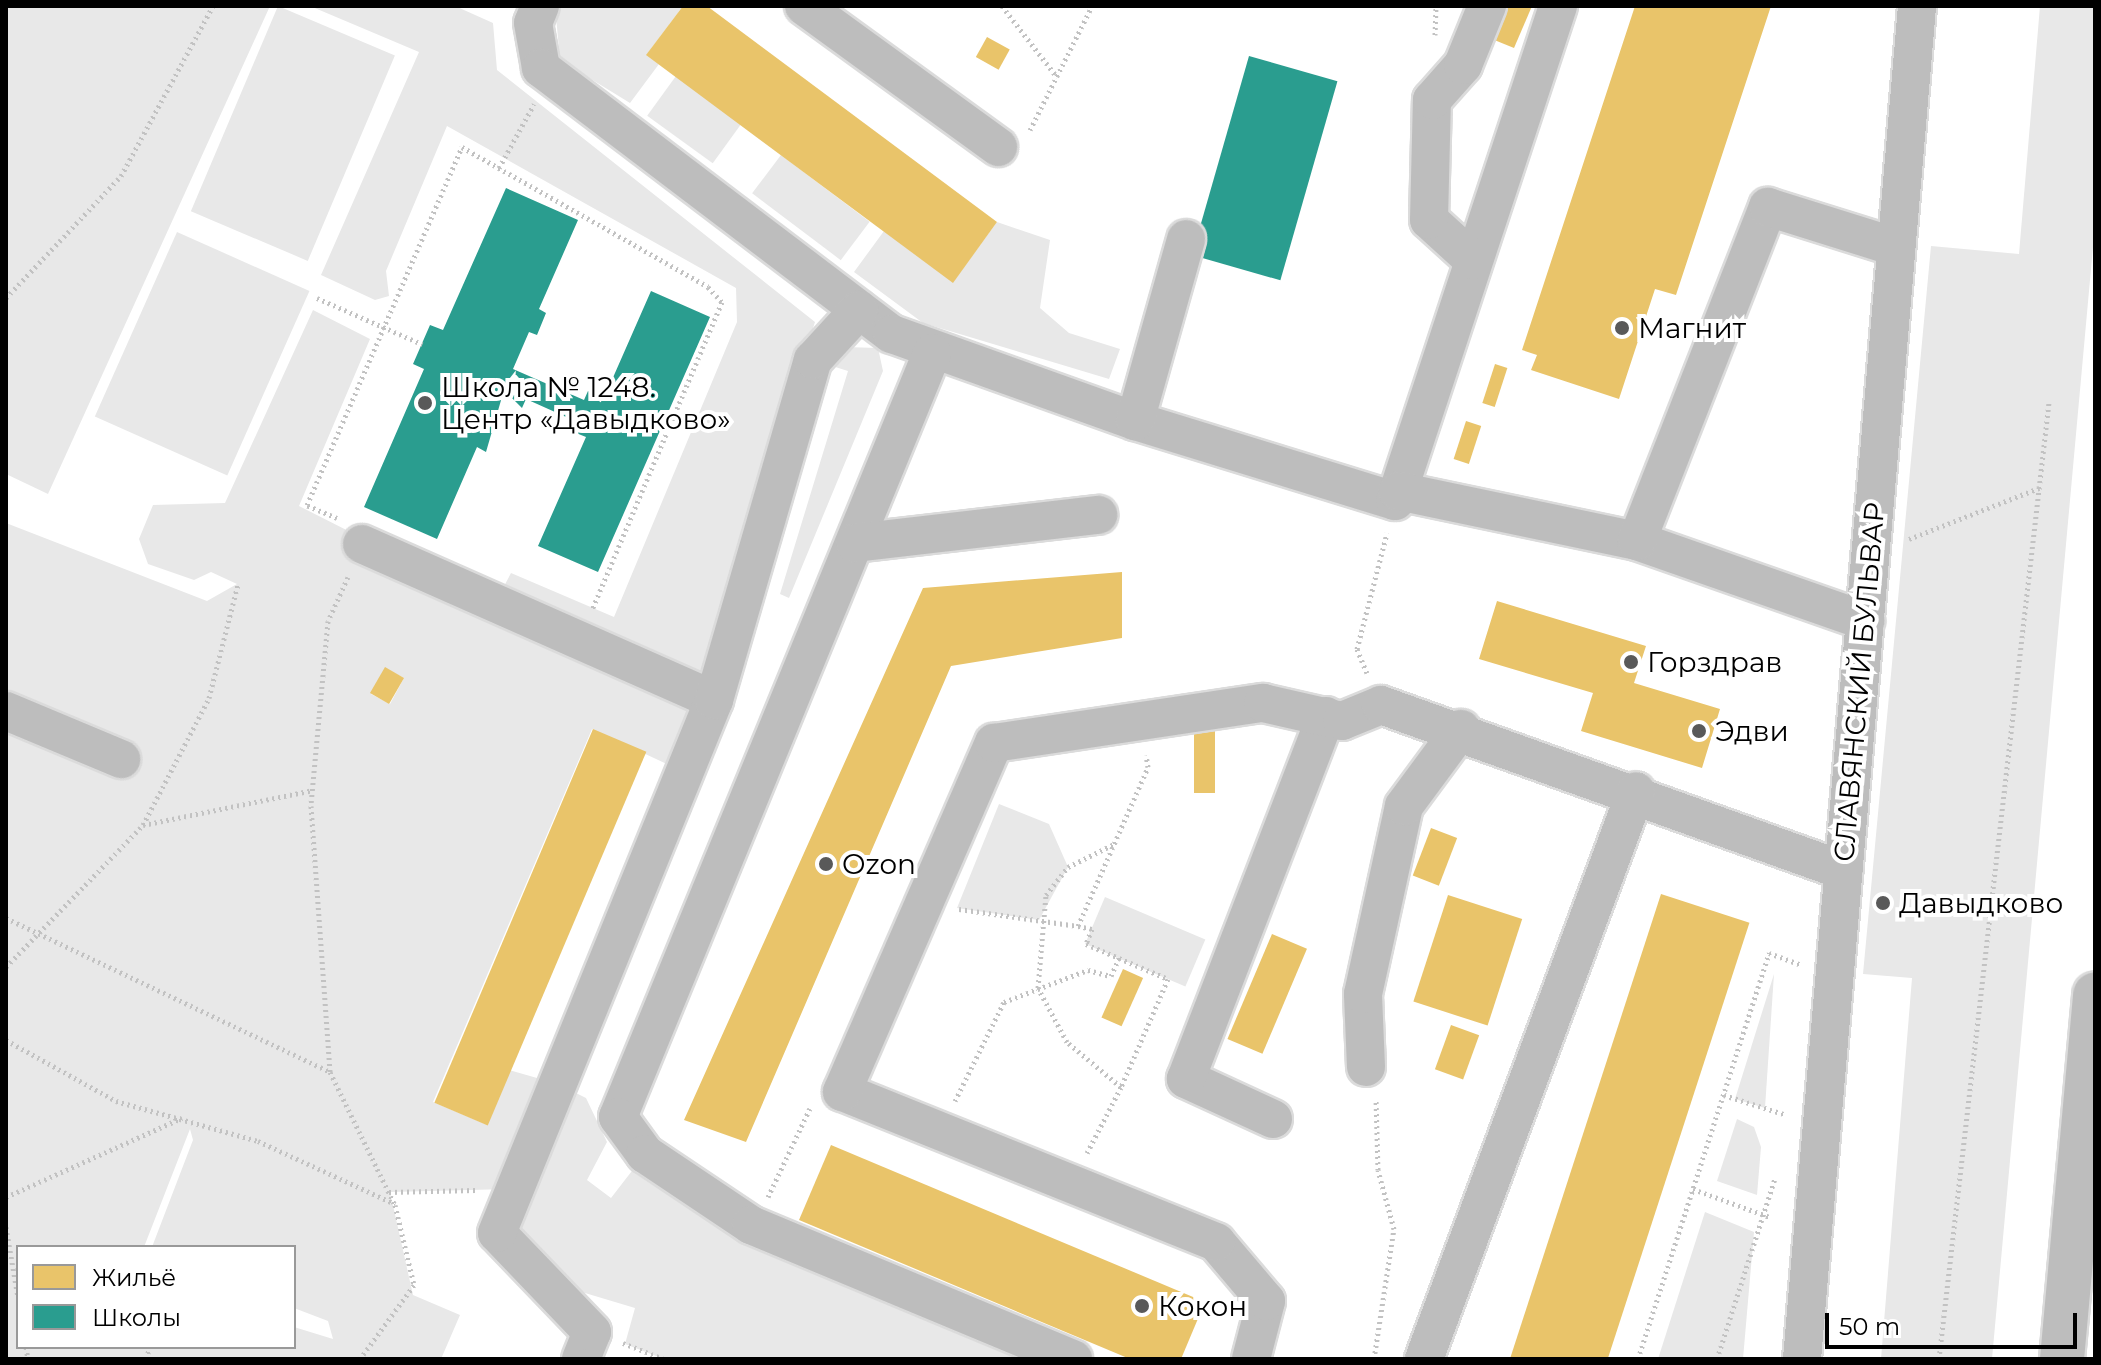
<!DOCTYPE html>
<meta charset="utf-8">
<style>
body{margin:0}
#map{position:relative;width:2101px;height:1365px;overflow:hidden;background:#fff;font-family:Montserrat,sans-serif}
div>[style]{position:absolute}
.green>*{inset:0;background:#e8e8e8;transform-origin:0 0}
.homes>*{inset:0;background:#e9c46a;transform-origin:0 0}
.schools>*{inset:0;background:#2a9d8f;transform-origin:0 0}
.path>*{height:5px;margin-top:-2.5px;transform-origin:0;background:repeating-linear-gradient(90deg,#c2c2c2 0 2px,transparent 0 6px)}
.roads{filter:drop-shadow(2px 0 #dbdbdb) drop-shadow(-2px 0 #dbdbdb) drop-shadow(0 2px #dbdbdb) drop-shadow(0 -2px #dbdbdb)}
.minor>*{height:38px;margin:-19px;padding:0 19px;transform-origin:19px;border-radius:19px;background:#bdbdbd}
.major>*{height:44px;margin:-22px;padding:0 22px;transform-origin:22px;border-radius:22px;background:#bdbdbd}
.dots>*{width:22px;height:22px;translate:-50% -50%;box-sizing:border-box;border:4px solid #fff;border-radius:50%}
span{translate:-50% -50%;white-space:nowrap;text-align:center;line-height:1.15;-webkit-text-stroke:8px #fff;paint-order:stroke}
.poi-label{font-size:28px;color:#000}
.left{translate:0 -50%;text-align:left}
.street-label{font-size:28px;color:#000}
.frame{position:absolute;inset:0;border:8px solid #000;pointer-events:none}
.legend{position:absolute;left:16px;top:1245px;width:280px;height:104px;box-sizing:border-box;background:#fff;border:2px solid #999;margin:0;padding:10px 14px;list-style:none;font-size:24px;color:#000}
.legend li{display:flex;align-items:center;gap:16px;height:40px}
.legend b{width:40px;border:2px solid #999}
.scale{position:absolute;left:1825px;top:1313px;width:252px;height:36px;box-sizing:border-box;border:4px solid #000;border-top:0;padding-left:10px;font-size:24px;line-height:28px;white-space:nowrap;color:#000;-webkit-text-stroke:6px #fff;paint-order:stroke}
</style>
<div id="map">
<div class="green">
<i style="clip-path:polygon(6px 6px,270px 6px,48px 494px,6px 474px)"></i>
<i style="left:278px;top:6px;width:127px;height:223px;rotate:23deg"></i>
<i style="clip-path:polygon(310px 6px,455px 6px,493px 23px,497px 70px,815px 322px,702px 677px,502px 590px,511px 573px,614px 617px,737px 322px,736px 288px,447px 126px,386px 271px,389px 296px,375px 300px,321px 275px,419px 52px)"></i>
<i style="clip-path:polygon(555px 6px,683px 6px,647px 54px,659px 64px,630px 103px,560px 60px)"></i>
<i style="clip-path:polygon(2040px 6px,2095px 6px,2095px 225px,1992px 1359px,1881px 1359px,1912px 978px,1863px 974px,1931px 246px,2019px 254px)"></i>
<i style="left:676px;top:76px;width:81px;height:49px;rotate:36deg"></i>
<i style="left:781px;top:155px;width:111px;height:48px;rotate:37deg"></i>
<i style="clip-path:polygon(997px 222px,1050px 240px,1040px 308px,1069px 333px,1120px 349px,1109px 379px,923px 323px,854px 272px,884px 231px,953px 282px)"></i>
<i style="left:177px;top:232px;width:145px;height:202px;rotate:24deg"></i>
<i style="clip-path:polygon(evenodd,313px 310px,370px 339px,299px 506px,692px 705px,671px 766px,592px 729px,433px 1102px,485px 1124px,509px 1070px,558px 1084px,586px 1098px,607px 1142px,587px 1180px,611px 1198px,645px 1154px,1073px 1359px,664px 1359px,625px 1344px,635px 1308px,535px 1278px,497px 1233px,509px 1189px,390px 1192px,413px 1295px,460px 1315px,441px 1359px,6px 1359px,6px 523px,207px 601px,237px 584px,211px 572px,194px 580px,148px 564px,139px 539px,153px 505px,225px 503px,313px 310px,385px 668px,404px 678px,390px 704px,371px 694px,385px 668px,313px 310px,190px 1129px,193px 1140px,152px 1247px,294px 1247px,294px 1308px,328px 1321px,333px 1339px,294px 1327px,294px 1347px,18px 1347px,18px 1247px,144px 1247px,190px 1129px)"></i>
<i style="clip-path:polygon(845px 347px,878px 348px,883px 371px,789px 598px,780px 594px,848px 371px,813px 360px)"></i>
<i style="clip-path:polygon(999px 804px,1049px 824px,1068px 867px,1039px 920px,957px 908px)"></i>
<i style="left:1105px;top:897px;width:109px;height:51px;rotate:23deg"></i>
<i style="clip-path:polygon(1774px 974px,1765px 1108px,1735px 1099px)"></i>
<i style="clip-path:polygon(1737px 1119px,1754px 1127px,1761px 1147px,1757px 1195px,1717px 1181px)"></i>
<i style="clip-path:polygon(1705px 1212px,1754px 1232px,1743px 1359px,1658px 1359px)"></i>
</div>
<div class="homes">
<i style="clip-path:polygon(683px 6px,707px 6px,997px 222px,953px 283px,646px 55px)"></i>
<i style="clip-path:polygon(1495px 6px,1532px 6px,1514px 48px,1482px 35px)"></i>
<i style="clip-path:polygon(1635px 6px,1771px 6px,1676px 295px,1655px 289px,1619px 399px,1531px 370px,1537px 355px,1522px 350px)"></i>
<i style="left:987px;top:37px;width:26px;height:23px;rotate:29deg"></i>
<i style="left:1495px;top:364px;width:13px;height:41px;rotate:18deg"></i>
<i style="left:1466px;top:421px;width:16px;height:40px;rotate:18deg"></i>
<i style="clip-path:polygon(1122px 572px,1122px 638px,951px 666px,746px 1142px,684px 1120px,923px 588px)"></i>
<i style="clip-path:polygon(1497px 601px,1646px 646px,1634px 683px,1720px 709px,1702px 768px,1581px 731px,1593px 693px,1479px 659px)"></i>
<i style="left:385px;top:667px;width:22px;height:30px;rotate:30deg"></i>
<i style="left:1194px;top:726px;width:21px;height:67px"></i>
<i style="left:593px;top:729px;width:58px;height:406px;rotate:23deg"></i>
<i style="left:1431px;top:828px;width:28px;height:51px;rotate:21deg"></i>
<i style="left:1661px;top:894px;width:93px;height:491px;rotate:18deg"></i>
<i style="left:1448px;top:895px;width:78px;height:112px;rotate:18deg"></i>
<i style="left:1272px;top:934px;width:38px;height:114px;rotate:23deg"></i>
<i style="left:1123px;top:969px;width:22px;height:53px;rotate:24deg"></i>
<i style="left:1451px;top:1025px;width:30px;height:47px;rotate:20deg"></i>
<i style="clip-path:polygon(831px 1145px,1205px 1302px,1181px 1359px,1130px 1359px,799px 1220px)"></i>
</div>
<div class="schools">
<i style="left:1249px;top:56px;width:92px;height:207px;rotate:16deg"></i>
<i style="clip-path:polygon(506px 188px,578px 220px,539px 309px,546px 313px,537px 335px,529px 332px,513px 369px,584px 400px,588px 391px,604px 398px,651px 291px,710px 317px,598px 572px,538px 546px,586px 437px,571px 431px,575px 421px,526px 399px,522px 408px,504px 390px,486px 452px,477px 447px,437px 539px,364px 507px,424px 369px,413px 364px,430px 325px,443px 330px)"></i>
</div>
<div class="path">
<i style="left:1002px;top:6px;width:90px;rotate:52.2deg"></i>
<i style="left:1435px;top:35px;width:29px;rotate:-88deg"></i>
<i style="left:1030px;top:130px;width:139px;rotate:-63.4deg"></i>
<i style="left:499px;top:168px;width:73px;rotate:-61.3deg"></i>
<i style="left:6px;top:298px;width:168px;rotate:-46.7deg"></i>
<i style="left:121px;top:176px;width:193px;rotate:-61.6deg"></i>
<i style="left:317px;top:298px;width:115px;rotate:23.7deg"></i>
<i style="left:337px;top:518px;width:33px;rotate:-157deg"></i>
<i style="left:307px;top:505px;width:390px;rotate:-66.6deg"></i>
<i style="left:462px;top:147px;width:283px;rotate:29.6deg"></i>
<i style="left:708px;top:287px;width:21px;rotate:47deg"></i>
<i style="left:722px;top:302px;width:334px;rotate:112.9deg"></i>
<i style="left:1909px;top:539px;width:140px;rotate:-21.4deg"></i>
<i style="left:348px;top:577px;width:48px;rotate:114.4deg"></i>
<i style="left:328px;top:621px;width:186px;rotate:95.3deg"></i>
<i style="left:311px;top:806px;width:267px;rotate:85.9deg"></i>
<i style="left:330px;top:1072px;width:148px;rotate:64deg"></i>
<i style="left:395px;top:1205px;width:82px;rotate:76.6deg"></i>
<i style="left:414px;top:1285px;width:92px;rotate:126.1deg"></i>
<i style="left:1367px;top:673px;width:26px;rotate:-113deg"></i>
<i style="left:1357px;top:649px;width:120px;rotate:-75.5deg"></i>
<i style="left:143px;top:825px;width:174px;rotate:-11.6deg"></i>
<i style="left:959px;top:909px;width:120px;rotate:8.1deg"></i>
<i style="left:1078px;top:926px;width:174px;rotate:-66.2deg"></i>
<i style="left:1148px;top:767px;width:12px;rotate:-99deg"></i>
<i style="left:6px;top:918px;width:359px;rotate:25.4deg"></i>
<i style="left:1078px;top:926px;width:14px;rotate:12deg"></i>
<i style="left:1092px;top:929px;width:16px;rotate:112deg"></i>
<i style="left:1086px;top:944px;width:89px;rotate:23.1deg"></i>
<i style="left:1168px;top:979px;width:118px;rotate:113.5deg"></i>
<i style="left:1121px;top:1087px;width:70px;rotate:-140.2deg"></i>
<i style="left:1067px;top:1042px;width:61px;rotate:-118.2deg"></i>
<i style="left:1038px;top:988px;width:93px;rotate:-85.1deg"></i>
<i style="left:1046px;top:895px;width:36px;rotate:-52deg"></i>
<i style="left:1068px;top:867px;width:51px;rotate:-26.6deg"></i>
<i style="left:6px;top:967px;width:197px;rotate:-46deg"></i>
<i style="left:143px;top:825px;width:143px;rotate:-62.5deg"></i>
<i style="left:209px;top:698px;width:118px;rotate:-75.7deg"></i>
<i style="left:6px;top:1040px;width:126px;rotate:29deg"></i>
<i style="left:116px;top:1101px;width:148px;rotate:15.7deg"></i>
<i style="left:258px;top:1141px;width:151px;rotate:24.7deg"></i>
<i style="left:1724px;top:1095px;width:63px;rotate:17.6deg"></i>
<i style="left:955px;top:1101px;width:110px;rotate:-63.7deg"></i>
<i style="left:1004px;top:1002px;width:90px;rotate:-20.9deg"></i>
<i style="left:1088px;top:970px;width:24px;rotate:15deg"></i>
<i style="left:1111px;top:976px;width:20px;rotate:-66deg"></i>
<i style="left:1087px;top:1153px;width:74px;rotate:-62.7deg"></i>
<i style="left:1693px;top:1189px;width:82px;rotate:20deg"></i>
<i style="left:389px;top:1192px;width:87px;rotate:-1.3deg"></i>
<i style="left:6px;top:1197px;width:193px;rotate:-24.2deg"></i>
<i style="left:768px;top:1197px;width:98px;rotate:-64.7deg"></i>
<i style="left:6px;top:1227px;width:71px;rotate:80.3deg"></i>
<i style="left:623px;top:1343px;width:44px;rotate:21.3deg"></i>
<i style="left:26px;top:1347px;width:12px;rotate:81deg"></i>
<i style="left:146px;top:1359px;width:13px;rotate:-72deg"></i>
<i style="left:1374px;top:1359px;width:132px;rotate:-81.3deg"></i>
<i style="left:1394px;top:1229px;width:61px;rotate:-105.2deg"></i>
<i style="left:1378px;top:1170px;width:71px;rotate:-91.6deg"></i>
<i style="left:1638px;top:1359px;width:427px;rotate:-72.1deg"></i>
<i style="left:1769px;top:953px;width:33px;rotate:20deg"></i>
<i style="left:1717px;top:1359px;width:190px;rotate:-72.2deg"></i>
<i style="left:1939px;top:1359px;width:963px;rotate:-83.44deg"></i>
</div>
<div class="roads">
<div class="minor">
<i style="left:540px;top:6px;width:18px;rotate:112deg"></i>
<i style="left:533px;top:23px;width:46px;rotate:79.9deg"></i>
<i style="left:541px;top:68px;width:440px;rotate:37.2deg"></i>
<i style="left:892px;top:334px;width:258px;rotate:19.7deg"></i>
<i style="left:1135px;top:421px;width:272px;rotate:17.1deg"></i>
<i style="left:1395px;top:501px;width:521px;rotate:-71.77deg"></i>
<i style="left:804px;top:6px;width:240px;rotate:36deg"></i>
<i style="left:1473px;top:260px;width:59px;rotate:-137.7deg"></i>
<i style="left:1429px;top:220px;width:120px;rotate:-88.6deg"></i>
<i style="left:1432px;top:100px;width:47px;rotate:-48.5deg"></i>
<i style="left:1463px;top:65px;width:64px;rotate:-67.9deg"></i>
<i style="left:932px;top:353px;width:826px;rotate:112.34deg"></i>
<i style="left:618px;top:1117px;width:46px;rotate:53.9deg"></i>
<i style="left:645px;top:1154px;width:128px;rotate:33.8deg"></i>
<i style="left:751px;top:1225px;width:349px;rotate:22.6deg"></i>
<i style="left:1135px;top:421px;width:189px;rotate:-74.3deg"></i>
<i style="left:1398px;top:491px;width:244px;rotate:11.8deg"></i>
<i style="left:1637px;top:541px;width:242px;rotate:19.3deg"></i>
<i style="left:1637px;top:541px;width:359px;rotate:-68.6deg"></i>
<i style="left:1768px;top:207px;width:134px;rotate:17.4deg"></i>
<i style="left:855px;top:543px;width:245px;rotate:-6.6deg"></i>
<i style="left:362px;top:544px;width:385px;rotate:23.9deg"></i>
<i style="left:6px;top:711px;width:125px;rotate:22.7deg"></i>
<i style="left:1366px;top:1067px;width:73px;rotate:-92.4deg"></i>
<i style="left:1363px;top:994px;width:192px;rotate:-77.7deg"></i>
<i style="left:1404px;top:806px;width:96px;rotate:-53.5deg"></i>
<i style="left:1273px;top:1119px;width:96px;rotate:-155.3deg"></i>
<i style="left:1186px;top:1079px;width:389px;rotate:-68.9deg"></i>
<i style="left:581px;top:1359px;width:29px;rotate:-68deg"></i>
<i style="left:592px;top:1332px;width:137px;rotate:-133.8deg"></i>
<i style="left:497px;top:1233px;width:575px;rotate:-67.85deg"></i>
<i style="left:714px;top:700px;width:354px;rotate:-73.8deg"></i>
<i style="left:813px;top:360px;width:68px;rotate:-47.4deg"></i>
<i style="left:1251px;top:1359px;width:60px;rotate:-75.5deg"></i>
<i style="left:1266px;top:1301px;width:77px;rotate:-130.3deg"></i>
<i style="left:1216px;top:1242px;width:403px;rotate:-158.1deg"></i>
<i style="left:842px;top:1092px;width:381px;rotate:-66.5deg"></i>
<i style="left:994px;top:743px;width:272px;rotate:-8.5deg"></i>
<i style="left:1263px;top:703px;width:81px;rotate:12.8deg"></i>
<i style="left:1342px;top:721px;width:42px;rotate:-22.3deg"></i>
<i style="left:1381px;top:705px;width:491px;rotate:19.7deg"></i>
<i style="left:1424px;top:1359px;width:606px;rotate:-69.53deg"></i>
<i style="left:1802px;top:1359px;width:1358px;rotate:-85.14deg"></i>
</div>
<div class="major">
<i style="left:2062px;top:1359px;width:366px;rotate:-84.8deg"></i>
</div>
</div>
<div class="dots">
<i style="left:1622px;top:328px;background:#595959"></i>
<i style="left:425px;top:403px;background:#595959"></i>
<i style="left:1631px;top:662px;background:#595959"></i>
<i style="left:1699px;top:731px;background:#595959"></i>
<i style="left:826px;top:864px;background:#595959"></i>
<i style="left:1883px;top:903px;background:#595959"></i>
<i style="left:1142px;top:1306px;background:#595959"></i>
</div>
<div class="poi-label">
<span class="left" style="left:1638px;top:328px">Магнит</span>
<span class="left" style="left:441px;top:403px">Школа № 1248.<br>Центр «Давыдково»</span>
<span class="left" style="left:1647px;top:662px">Горздрав</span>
<span class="left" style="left:1715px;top:731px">Эдви</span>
<span class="left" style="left:842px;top:864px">Ozon</span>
<span class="left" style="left:1899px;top:903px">Давыдково</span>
<span class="left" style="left:1158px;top:1306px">Кокон</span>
</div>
<div class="street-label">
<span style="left:1859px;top:682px;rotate:-85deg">СЛАВЯНСКИЙ БУЛЬВАР</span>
</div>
<div class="frame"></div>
<ul class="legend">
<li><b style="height:22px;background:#e9c46a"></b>Жильё</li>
<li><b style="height:22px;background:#2a9d8f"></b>Школы</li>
</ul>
<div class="scale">50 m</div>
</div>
